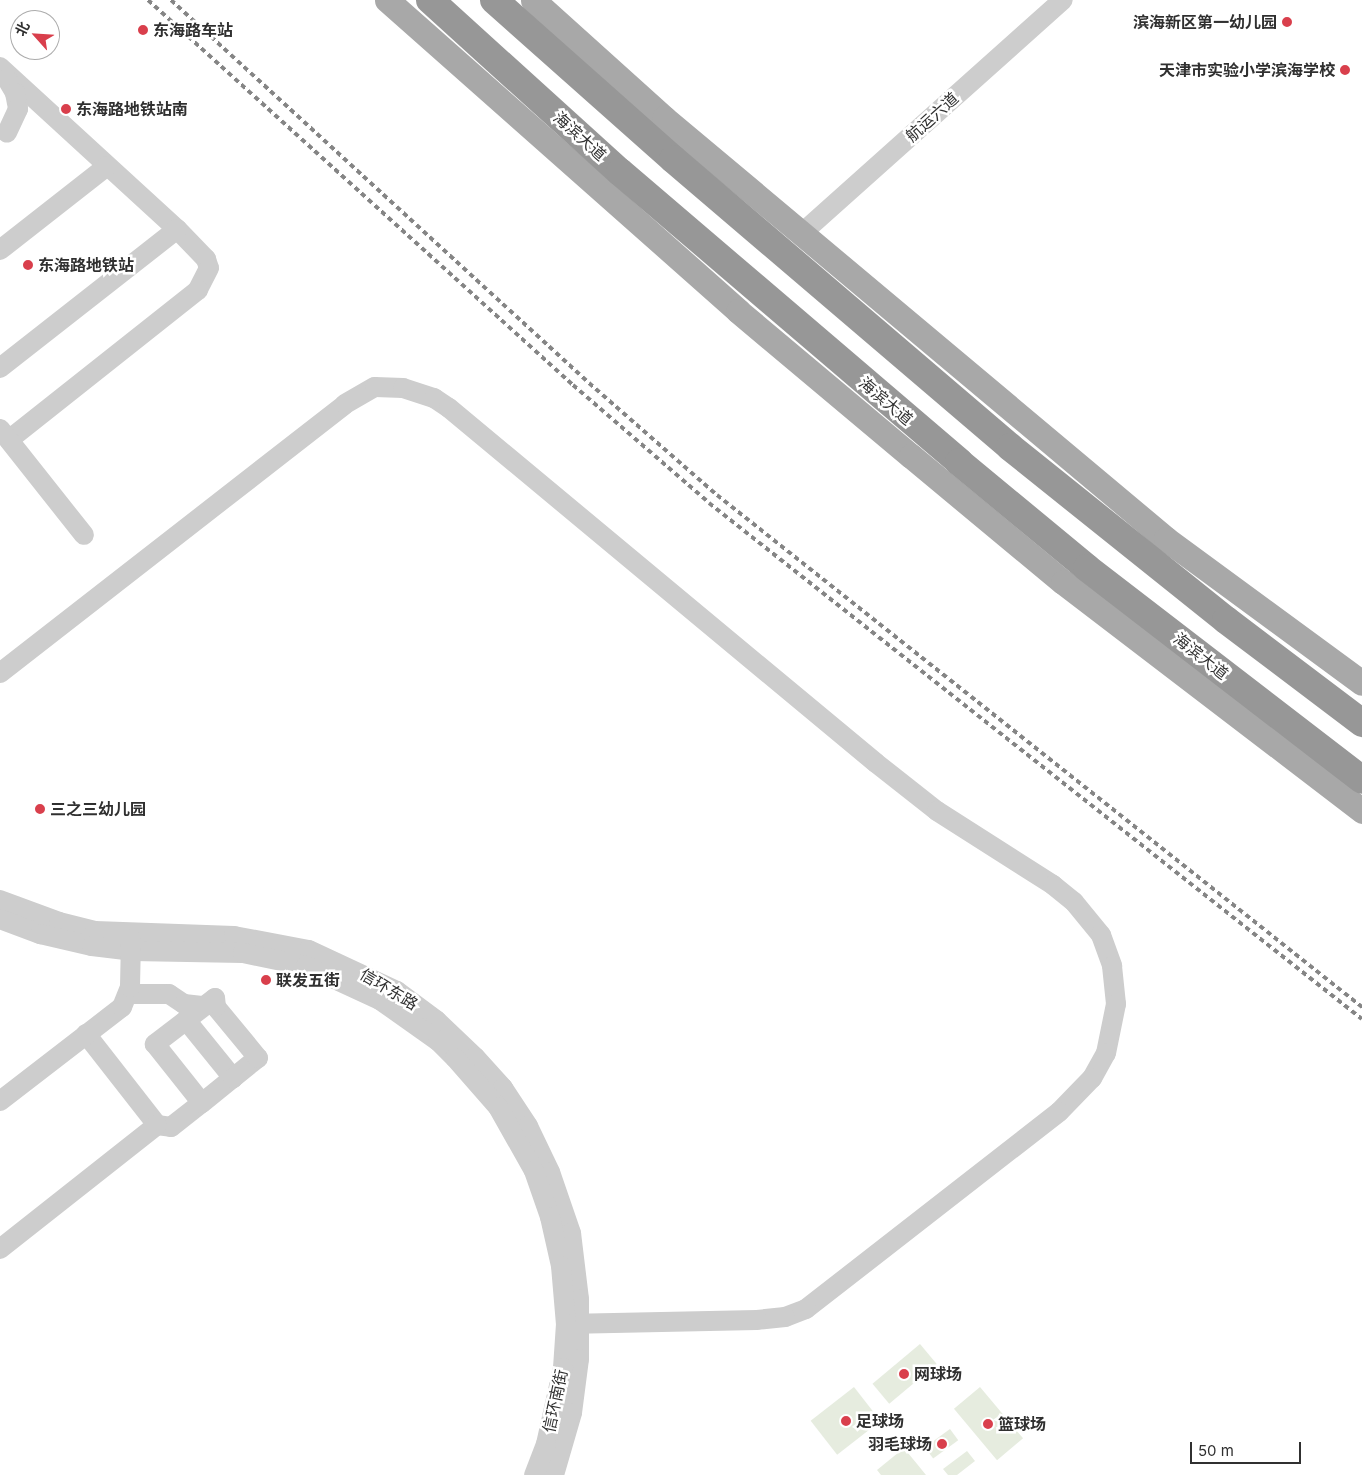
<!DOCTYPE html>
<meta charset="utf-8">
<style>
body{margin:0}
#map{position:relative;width:1362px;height:1475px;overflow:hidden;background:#fff;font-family:Inter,"Noto Sans SC",sans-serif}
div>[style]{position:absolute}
.green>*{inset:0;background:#e6ecdf;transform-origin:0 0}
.minor>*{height:20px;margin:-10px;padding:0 10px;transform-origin:10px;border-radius:10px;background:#cdcdcd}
.major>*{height:25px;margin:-12.5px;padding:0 12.5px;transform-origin:12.5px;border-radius:12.5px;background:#a8a8a8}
.highway>*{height:28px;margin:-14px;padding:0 14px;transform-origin:14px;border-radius:14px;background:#979797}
.rail>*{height:4px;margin-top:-2px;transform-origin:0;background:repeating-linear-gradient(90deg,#858585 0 5px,transparent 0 9px)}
.dots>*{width:14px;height:14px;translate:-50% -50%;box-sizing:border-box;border:2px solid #fff;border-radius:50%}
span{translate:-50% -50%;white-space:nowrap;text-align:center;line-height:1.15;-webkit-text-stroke:5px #fff;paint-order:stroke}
.poi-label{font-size:16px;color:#303030;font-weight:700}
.right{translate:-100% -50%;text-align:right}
.left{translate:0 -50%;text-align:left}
.street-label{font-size:16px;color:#303030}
.north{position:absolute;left:10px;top:10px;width:50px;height:50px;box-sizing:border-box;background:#fff;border:1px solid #acacac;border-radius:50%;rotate:296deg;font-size:14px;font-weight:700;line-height:20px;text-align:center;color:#303030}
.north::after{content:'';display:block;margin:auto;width:18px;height:22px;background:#d93f4c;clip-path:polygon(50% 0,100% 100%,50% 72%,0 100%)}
.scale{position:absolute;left:1190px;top:1442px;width:111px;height:22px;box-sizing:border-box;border:2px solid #303030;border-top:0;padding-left:6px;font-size:15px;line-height:18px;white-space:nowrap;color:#303030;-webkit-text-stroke:4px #fff;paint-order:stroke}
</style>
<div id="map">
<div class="green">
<i style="left:920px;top:1344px;width:26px;height:62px;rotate:50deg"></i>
<i style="left:854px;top:1387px;width:43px;height:55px;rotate:52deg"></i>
<i style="left:980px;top:1387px;width:67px;height:34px;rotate:50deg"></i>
<i style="left:950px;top:1429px;width:14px;height:31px;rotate:54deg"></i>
<i style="clip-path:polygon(904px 1448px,926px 1475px,881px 1475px,877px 1470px)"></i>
<i style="clip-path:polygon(967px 1451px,975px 1461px,957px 1475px,948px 1475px,943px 1469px)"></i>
</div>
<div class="minor">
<i style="left:0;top:67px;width:240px;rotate:42.5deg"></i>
<i style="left:177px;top:229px;width:42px;rotate:46deg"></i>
<i style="left:206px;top:259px;width:9px;rotate:72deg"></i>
<i style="left:209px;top:268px;width:25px;rotate:117deg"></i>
<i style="left:198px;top:290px;width:241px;rotate:141.6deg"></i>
<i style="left:7px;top:79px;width:16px;rotate:60deg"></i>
<i style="left:15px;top:93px;width:16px;rotate:79deg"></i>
<i style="left:18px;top:109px;width:26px;rotate:115deg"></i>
<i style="left:801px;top:234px;width:351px;rotate:-41.8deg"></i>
<i style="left:0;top:250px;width:136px;rotate:-38.1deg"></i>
<i style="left:0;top:368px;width:225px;rotate:-38.1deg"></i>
<i style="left:0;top:429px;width:135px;rotate:51.6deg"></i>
<i style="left:0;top:673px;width:437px;rotate:-37.9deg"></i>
<i style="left:345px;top:404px;width:34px;rotate:-30deg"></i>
<i style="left:375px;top:387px;width:28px;rotate:2deg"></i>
<i style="left:403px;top:388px;width:33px;rotate:18deg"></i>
<i style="left:434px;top:398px;width:18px;rotate:34deg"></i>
<i style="left:449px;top:408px;width:555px;rotate:39.74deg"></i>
<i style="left:876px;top:763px;width:78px;rotate:38.2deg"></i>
<i style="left:937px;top:811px;width:138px;rotate:32.5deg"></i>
<i style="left:1053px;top:885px;width:27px;rotate:39deg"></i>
<i style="left:1074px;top:902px;width:43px;rotate:50.7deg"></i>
<i style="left:1101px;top:935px;width:33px;rotate:70deg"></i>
<i style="left:1112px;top:966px;width:38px;rotate:84deg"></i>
<i style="left:1116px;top:1004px;width:50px;rotate:101.5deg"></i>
<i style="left:1106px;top:1053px;width:29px;rotate:119deg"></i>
<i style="left:1092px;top:1078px;width:47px;rotate:134.1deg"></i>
<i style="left:1059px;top:1112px;width:321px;rotate:142.1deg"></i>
<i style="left:806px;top:1309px;width:22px;rotate:159deg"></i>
<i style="left:785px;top:1317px;width:28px;rotate:174deg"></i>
<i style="left:757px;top:1320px;width:191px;rotate:178.8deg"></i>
<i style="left:0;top:900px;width:63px;rotate:20.4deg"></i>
<i style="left:59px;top:922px;width:37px;rotate:14deg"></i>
<i style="left:95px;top:931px;width:139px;rotate:2.1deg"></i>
<i style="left:234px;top:936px;width:76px;rotate:10.6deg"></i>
<i style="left:309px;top:950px;width:97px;rotate:25deg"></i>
<i style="left:397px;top:991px;width:49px;rotate:36.6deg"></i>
<i style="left:436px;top:1020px;width:54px;rotate:43.5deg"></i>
<i style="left:475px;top:1057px;width:42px;rotate:47.9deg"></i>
<i style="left:503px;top:1088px;width:45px;rotate:56.7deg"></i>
<i style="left:528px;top:1126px;width:51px;rotate:64.4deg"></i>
<i style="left:550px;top:1172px;width:65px;rotate:71deg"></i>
<i style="left:571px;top:1233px;width:66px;rotate:83.1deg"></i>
<i style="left:579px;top:1299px;width:60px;rotate:90deg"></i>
<i style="left:579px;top:1359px;width:54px;rotate:97.4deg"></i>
<i style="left:572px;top:1413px;width:65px;rotate:106.2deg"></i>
<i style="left:0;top:919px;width:43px;rotate:20.6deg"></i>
<i style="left:40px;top:934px;width:53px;rotate:13deg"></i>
<i style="left:92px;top:946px;width:40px;rotate:7.1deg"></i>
<i style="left:132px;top:951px;width:111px;rotate:1deg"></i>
<i style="left:243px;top:953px;width:64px;rotate:11.7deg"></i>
<i style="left:306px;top:966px;width:81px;rotate:24.7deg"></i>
<i style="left:380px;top:1000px;width:71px;rotate:35.3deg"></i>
<i style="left:438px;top:1041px;width:24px;rotate:45deg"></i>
<i style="left:455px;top:1058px;width:65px;rotate:48.7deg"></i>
<i style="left:498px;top:1107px;width:73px;rotate:60.6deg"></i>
<i style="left:534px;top:1171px;width:49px;rotate:70.8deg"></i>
<i style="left:550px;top:1217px;width:50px;rotate:77.3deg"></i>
<i style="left:561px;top:1266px;width:58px;rotate:85.1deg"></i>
<i style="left:566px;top:1324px;width:44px;rotate:93.9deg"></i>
<i style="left:563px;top:1368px;width:78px;rotate:102.6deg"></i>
<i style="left:546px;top:1444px;width:33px;rotate:111deg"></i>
<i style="left:128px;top:994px;width:41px"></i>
<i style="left:169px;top:994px;width:18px;rotate:34deg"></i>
<i style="left:184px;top:1004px;width:18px;rotate:6deg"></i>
<i style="left:186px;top:1020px;width:75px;rotate:51deg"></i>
<i style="left:86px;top:1034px;width:115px;rotate:52deg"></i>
<i style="left:157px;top:1125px;width:14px;rotate:8deg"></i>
<i style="left:171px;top:1127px;width:39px;rotate:-38deg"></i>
<i style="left:202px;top:1103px;width:40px;rotate:-39deg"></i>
<i style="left:233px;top:1078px;width:32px;rotate:-39deg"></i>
<i style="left:258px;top:1058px;width:66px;rotate:-129.5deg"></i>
<i style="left:216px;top:1007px;width:9px;rotate:-96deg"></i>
<i style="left:215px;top:998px;width:76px;rotate:142.5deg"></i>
<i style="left:155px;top:1044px;width:75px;rotate:51.5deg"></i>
<i style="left:0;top:1101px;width:154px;rotate:-37.6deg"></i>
<i style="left:122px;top:1007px;width:22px;rotate:-68deg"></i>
<i style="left:130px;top:987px;width:48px;rotate:-88.8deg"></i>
<i style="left:0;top:1249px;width:200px;rotate:-38.3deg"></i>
</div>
<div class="major">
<i style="left:387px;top:0;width:469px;rotate:41.5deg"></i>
<i style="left:738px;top:311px;width:226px;rotate:40deg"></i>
<i style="left:911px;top:456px;width:197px;rotate:39.7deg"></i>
<i style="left:1063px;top:582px;width:377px;rotate:37.4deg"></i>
<i style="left:533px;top:0;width:176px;rotate:42deg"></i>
<i style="left:664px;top:118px;width:655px;rotate:39.98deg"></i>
<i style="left:1166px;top:539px;width:243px;rotate:36.3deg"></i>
</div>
<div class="highway">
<i style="left:430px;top:0;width:256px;rotate:42.2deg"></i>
<i style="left:620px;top:172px;width:446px;rotate:40.5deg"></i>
<i style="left:959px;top:462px;width:166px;rotate:39.6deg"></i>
<i style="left:1087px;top:568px;width:347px;rotate:37.6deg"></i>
<i style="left:494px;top:0;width:239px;rotate:41.6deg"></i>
<i style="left:673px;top:159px;width:443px;rotate:40.5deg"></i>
<i style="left:1010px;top:447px;width:277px;rotate:38.7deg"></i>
<i style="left:1226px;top:620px;width:171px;rotate:37.1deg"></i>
</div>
<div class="rail">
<i style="left:148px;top:0;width:573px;rotate:42.17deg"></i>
<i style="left:573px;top:385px;width:180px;rotate:40.9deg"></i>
<i style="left:709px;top:503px;width:832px;rotate:38.32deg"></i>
<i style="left:171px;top:0;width:567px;rotate:42.5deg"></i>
<i style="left:589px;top:383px;width:170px;rotate:41.2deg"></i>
<i style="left:717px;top:495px;width:824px;rotate:38.44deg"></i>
</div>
<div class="dots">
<i style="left:1287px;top:22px;background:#d93f4c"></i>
<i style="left:143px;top:30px;background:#d93f4c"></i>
<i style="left:1345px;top:70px;background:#d93f4c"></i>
<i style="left:66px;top:109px;background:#d93f4c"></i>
<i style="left:28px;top:265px;background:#d93f4c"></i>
<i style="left:40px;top:809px;background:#d93f4c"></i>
<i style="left:266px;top:980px;background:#d93f4c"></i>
<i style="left:904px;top:1374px;background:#d93f4c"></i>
<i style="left:846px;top:1421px;background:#d93f4c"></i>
<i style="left:988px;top:1424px;background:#d93f4c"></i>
<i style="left:942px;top:1444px;background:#d93f4c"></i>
</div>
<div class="poi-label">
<span class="right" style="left:1277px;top:22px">滨海新区第一幼儿园</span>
<span class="left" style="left:153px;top:30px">东海路车站</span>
<span class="right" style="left:1335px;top:70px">天津市实验小学滨海学校</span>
<span class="left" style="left:76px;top:109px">东海路地铁站南</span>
<span class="left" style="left:38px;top:265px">东海路地铁站</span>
<span class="left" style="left:50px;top:809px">三之三幼儿园</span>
<span class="left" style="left:276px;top:980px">联发五街</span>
<span class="left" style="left:914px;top:1374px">网球场</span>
<span class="left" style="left:856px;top:1421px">足球场</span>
<span class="left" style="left:998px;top:1424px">篮球场</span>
<span class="right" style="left:932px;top:1444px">羽毛球场</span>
</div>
<div class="street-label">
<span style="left:932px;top:117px;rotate:-42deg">航运六道</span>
<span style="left:580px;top:136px;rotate:42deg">海滨大道</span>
<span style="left:886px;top:401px;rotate:40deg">海滨大道</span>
<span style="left:1201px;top:656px;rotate:38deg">海滨大道</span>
<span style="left:389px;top:989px;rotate:31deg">信环东路</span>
<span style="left:555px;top:1401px;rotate:-78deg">信环南街</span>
</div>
<div class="north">北</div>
<div class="scale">50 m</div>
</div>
